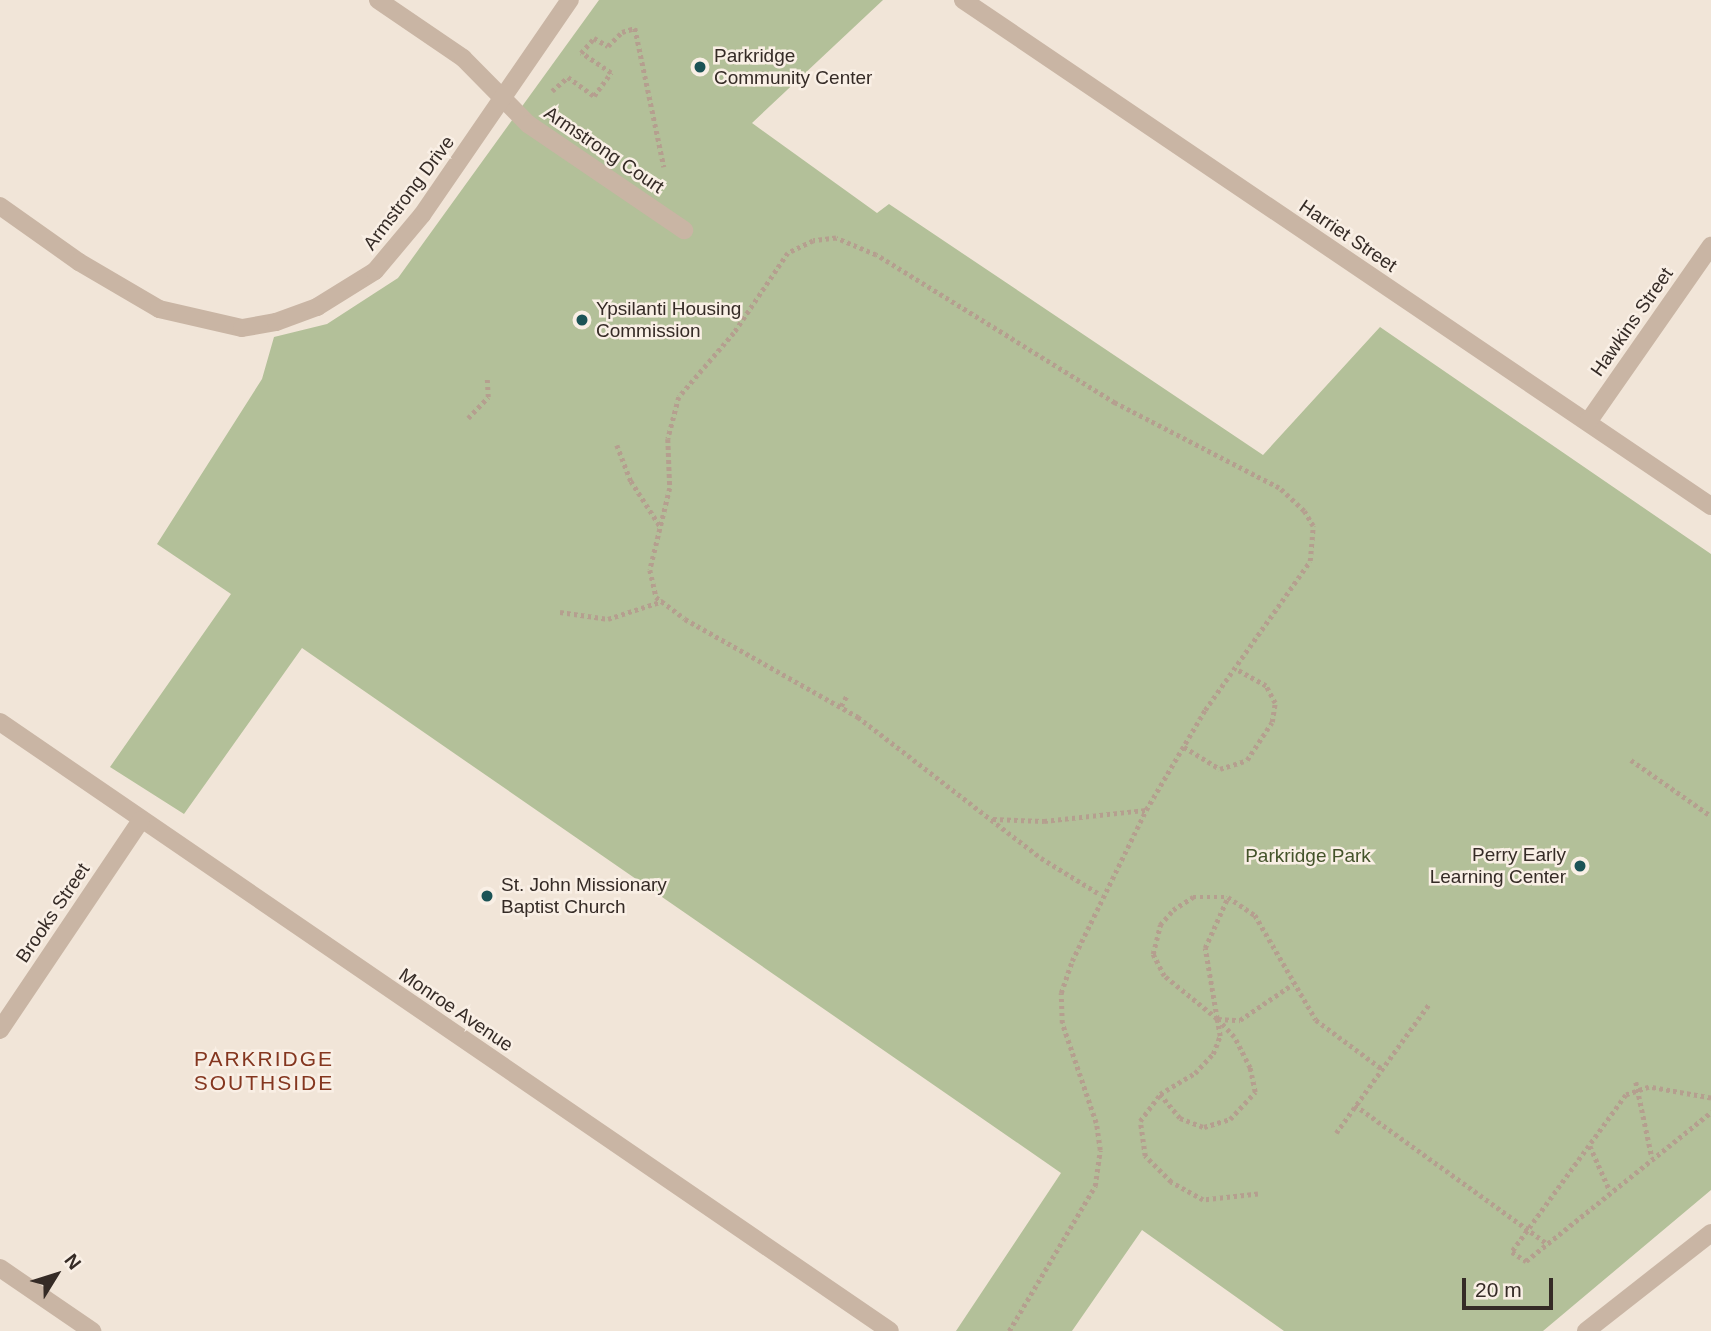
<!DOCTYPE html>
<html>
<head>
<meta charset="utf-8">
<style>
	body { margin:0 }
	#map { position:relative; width:1711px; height:1331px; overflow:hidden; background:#f1e5d8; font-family:Arial,sans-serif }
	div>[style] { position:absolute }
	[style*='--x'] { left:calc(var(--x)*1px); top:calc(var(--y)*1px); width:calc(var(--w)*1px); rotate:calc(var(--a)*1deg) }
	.green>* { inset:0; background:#b3c099 }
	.path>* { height:4.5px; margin-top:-2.25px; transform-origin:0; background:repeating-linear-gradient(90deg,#b59f8f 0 3.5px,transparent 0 7px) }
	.minor>* { height:18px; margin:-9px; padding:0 9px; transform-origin:9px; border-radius:9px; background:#c9b5a4 }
	.dots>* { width:19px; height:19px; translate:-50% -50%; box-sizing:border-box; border:4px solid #f9efe5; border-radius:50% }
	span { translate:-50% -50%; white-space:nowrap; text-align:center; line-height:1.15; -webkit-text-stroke:5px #f9efe5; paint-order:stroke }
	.poi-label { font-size:19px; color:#352b26 }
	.left { translate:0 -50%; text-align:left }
	.right { translate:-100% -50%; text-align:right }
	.street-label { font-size:19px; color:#352b26 }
	.park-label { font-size:19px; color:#44532a }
	.neighbourhood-label { font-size:21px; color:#84361f; letter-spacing:2px }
	.north { position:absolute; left:21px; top:1240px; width:70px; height:70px; -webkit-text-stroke:5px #f9efe5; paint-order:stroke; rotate:52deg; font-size:19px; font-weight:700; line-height:28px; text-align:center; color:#352b26 }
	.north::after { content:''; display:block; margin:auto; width:24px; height:32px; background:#352b26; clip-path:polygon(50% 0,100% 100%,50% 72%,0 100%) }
	.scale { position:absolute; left:1462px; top:1278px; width:91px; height:32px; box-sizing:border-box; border:4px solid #352b26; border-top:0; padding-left:9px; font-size:21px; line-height:24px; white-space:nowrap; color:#352b26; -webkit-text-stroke:5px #f9efe5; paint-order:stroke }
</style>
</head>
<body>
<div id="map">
	<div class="green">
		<div style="clip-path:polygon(599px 0,883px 0,752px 123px,877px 213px,889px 204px,1263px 455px,1380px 327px,1711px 554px,1711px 1190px,1543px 1331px,1284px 1331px,1142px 1230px,1072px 1331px,956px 1331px,1061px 1173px,302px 648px,184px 814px,110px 767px,231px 594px,157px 544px,262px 379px,274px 337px,327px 324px,398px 278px)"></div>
	</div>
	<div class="path">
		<div style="--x:552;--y:91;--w:21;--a:-41"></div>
		<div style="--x:568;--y:77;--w:32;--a:36"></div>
		<div style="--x:594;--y:96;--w:29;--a:-54"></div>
		<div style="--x:611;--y:73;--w:36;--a:-146"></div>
		<div style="--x:581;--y:53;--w:20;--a:-49"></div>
		<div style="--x:594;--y:38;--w:16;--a:30"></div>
		<div style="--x:608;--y:46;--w:20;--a:-45"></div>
		<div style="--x:622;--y:32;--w:14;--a:-17"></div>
		<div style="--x:635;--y:28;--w:142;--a:78.2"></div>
		<div style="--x:468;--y:418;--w:29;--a:-46"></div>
		<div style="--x:488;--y:397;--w:19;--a:-93"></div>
		<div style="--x:617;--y:445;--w:39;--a:69"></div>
		<div style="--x:631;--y:481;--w:54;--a:57.2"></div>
		<div style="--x:560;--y:612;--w:49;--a:8.3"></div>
		<div style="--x:608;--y:619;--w:58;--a:-18.1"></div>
		<div style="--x:841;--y:706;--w:13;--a:-61"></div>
		<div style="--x:1184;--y:747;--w:42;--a:31.4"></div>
		<div style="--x:1220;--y:769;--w:28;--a:-18"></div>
		<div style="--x:1247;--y:760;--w:45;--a:-56.7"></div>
		<div style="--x:1272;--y:722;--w:19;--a:-81"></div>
		<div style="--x:1275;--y:703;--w:19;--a:-118"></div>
		<div style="--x:1266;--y:686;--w:33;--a:-151"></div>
		<div style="--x:1631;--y:760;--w:98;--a:35"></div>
		<div style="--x:993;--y:819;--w:51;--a:2.2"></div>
		<div style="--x:1044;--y:821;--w:103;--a:-6.2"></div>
		<div style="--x:1218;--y:1019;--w:22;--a:3"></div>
		<div style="--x:1240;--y:1020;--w:64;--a:-34.2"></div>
		<div style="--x:1636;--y:1082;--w:77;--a:78"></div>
		<div style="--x:1160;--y:1094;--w:31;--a:50"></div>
		<div style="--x:1180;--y:1118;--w:26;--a:21"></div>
		<div style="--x:1204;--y:1127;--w:27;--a:-17"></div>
		<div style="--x:1230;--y:1119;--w:37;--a:-47"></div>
		<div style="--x:1255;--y:1092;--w:25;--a:-102"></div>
		<div style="--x:1250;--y:1068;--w:35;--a:-117"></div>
		<div style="--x:1234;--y:1037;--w:25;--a:-133"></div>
		<div style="--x:1217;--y:1019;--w:72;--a:-99.6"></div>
		<div style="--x:1205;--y:948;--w:56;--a:-65.7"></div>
		<div style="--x:1711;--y:1098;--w:63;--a:-169.9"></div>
		<div style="--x:1649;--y:1087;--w:24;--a:161"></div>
		<div style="--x:1626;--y:1095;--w:194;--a:126"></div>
		<div style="--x:1512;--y:1252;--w:17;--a:33"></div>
		<div style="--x:1526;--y:1261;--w:238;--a:-38.8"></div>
		<div style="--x:1355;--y:1105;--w:238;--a:35.8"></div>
		<div style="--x:1336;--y:1133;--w:159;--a:-54.2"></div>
		<div style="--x:1590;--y:1146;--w:49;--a:66"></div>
		<div style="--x:1258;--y:1194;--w:55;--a:173.8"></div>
		<div style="--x:1203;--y:1200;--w:37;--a:-151"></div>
		<div style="--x:1171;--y:1182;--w:37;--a:-135"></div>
		<div style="--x:1145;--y:1156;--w:35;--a:-98"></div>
		<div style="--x:1140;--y:1121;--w:34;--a:-53"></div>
		<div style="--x:1160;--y:1094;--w:41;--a:-31"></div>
		<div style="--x:1195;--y:1073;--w:26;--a:-47"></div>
		<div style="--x:1213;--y:1054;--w:19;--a:-69"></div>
		<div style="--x:1220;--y:1036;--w:17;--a:-100"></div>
		<div style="--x:1217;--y:1019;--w:68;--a:-140.9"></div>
		<div style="--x:1164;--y:976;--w:25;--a:-117"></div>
		<div style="--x:1153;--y:954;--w:30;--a:-76"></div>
		<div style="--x:1160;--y:925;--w:20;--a:-49"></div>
		<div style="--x:1173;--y:910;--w:24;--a:-33"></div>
		<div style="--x:1193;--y:897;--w:35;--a:0"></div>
		<div style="--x:1228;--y:897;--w:32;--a:34"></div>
		<div style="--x:1255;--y:915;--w:121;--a:59.8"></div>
		<div style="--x:1316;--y:1020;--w:82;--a:36.6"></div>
		<div style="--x:1009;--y:1331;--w:169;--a:-59.3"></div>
		<div style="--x:1095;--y:1186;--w:36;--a:-82"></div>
		<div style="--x:1100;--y:1150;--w:27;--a:-98"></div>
		<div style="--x:1096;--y:1123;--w:106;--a:-108.8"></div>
		<div style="--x:1062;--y:1023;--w:30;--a:-92"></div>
		<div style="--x:1061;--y:993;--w:34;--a:-71"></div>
		<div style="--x:1072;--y:961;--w:168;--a:-63.9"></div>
		<div style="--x:1146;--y:810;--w:116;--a:-59.5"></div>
		<div style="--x:1205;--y:710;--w:182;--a:-54.8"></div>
		<div style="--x:1310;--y:561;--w:35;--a:-85"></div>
		<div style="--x:1313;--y:526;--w:17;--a:-121"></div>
		<div style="--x:1304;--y:511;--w:34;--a:-137"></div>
		<div style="--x:1279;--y:488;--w:185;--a:-152.6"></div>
		<div style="--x:1115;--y:403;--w:281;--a:-148.2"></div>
		<div style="--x:876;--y:255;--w:43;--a:-157"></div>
		<div style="--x:836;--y:238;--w:23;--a:173"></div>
		<div style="--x:813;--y:241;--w:28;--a:154"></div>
		<div style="--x:788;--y:253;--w:97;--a:124"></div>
		<div style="--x:734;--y:333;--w:84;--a:130.7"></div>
		<div style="--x:679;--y:397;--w:43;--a:104.7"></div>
		<div style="--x:668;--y:439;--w:49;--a:87.7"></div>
		<div style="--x:670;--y:488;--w:84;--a:103.7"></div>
		<div style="--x:650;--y:570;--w:28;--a:77"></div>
		<div style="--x:656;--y:597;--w:36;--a:37"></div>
		<div style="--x:685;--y:619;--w:199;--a:29.5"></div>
		<div style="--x:858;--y:717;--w:231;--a:37.6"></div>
		<div style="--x:1041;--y:858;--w:70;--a:31.7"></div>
	</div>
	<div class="minor">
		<div style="--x:378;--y:0;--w:103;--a:34.3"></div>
		<div style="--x:463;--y:58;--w:93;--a:45.4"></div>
		<div style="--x:528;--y:124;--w:189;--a:34.2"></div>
		<div style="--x:963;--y:0;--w:903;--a:34.08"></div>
		<div style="--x:0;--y:206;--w:97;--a:35.3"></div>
		<div style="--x:79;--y:262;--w:93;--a:30.4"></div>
		<div style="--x:159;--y:309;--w:85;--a:12.9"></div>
		<div style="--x:242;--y:328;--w:35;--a:-10"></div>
		<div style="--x:276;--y:322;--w:44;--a:-20.1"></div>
		<div style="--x:317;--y:307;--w:68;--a:-31.8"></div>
		<div style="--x:375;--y:271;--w:73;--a:-50"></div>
		<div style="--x:422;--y:215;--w:261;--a:-55.5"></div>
		<div style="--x:1588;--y:422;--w:215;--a:-55.1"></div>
		<div style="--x:0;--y:722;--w:1078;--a:34.38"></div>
		<div style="--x:0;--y:1030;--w:253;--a:-56.1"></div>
		<div style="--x:0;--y:1268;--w:112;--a:34.4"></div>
		<div style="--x:1586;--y:1331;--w:159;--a:-38.1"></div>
	</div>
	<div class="dots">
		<div style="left:700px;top:67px;background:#1b5356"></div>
		<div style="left:582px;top:320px;background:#1b5356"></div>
		<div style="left:1580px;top:866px;background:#1b5356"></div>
		<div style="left:487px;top:896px;background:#1b5356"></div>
	</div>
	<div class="poi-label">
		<span class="left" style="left:714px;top:67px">Parkridge<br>Community Center</span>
		<span class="left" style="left:596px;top:320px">Ypsilanti Housing<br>Commission</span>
		<span class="right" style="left:1566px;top:866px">Perry Early<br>Learning Center</span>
		<span class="left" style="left:501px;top:896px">St. John Missionary<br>Baptist Church</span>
	</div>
	<div class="street-label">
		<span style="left:604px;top:150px;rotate:34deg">Armstrong Court</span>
		<span style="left:409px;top:193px;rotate:-53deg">Armstrong Drive</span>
		<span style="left:1348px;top:236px;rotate:34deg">Harriet Street</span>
		<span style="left:1632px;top:322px;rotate:-55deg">Hawkins Street</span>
		<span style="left:53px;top:913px;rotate:-56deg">Brooks Street</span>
		<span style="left:456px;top:1010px;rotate:34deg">Monroe Avenue</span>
	</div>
	<div class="park-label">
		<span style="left:1308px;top:856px">Parkridge Park</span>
	</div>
	<div class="neighbourhood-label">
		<span style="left:264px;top:1071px">PARKRIDGE<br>SOUTHSIDE</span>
	</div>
	<div class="north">N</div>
	<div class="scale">20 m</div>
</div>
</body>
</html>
